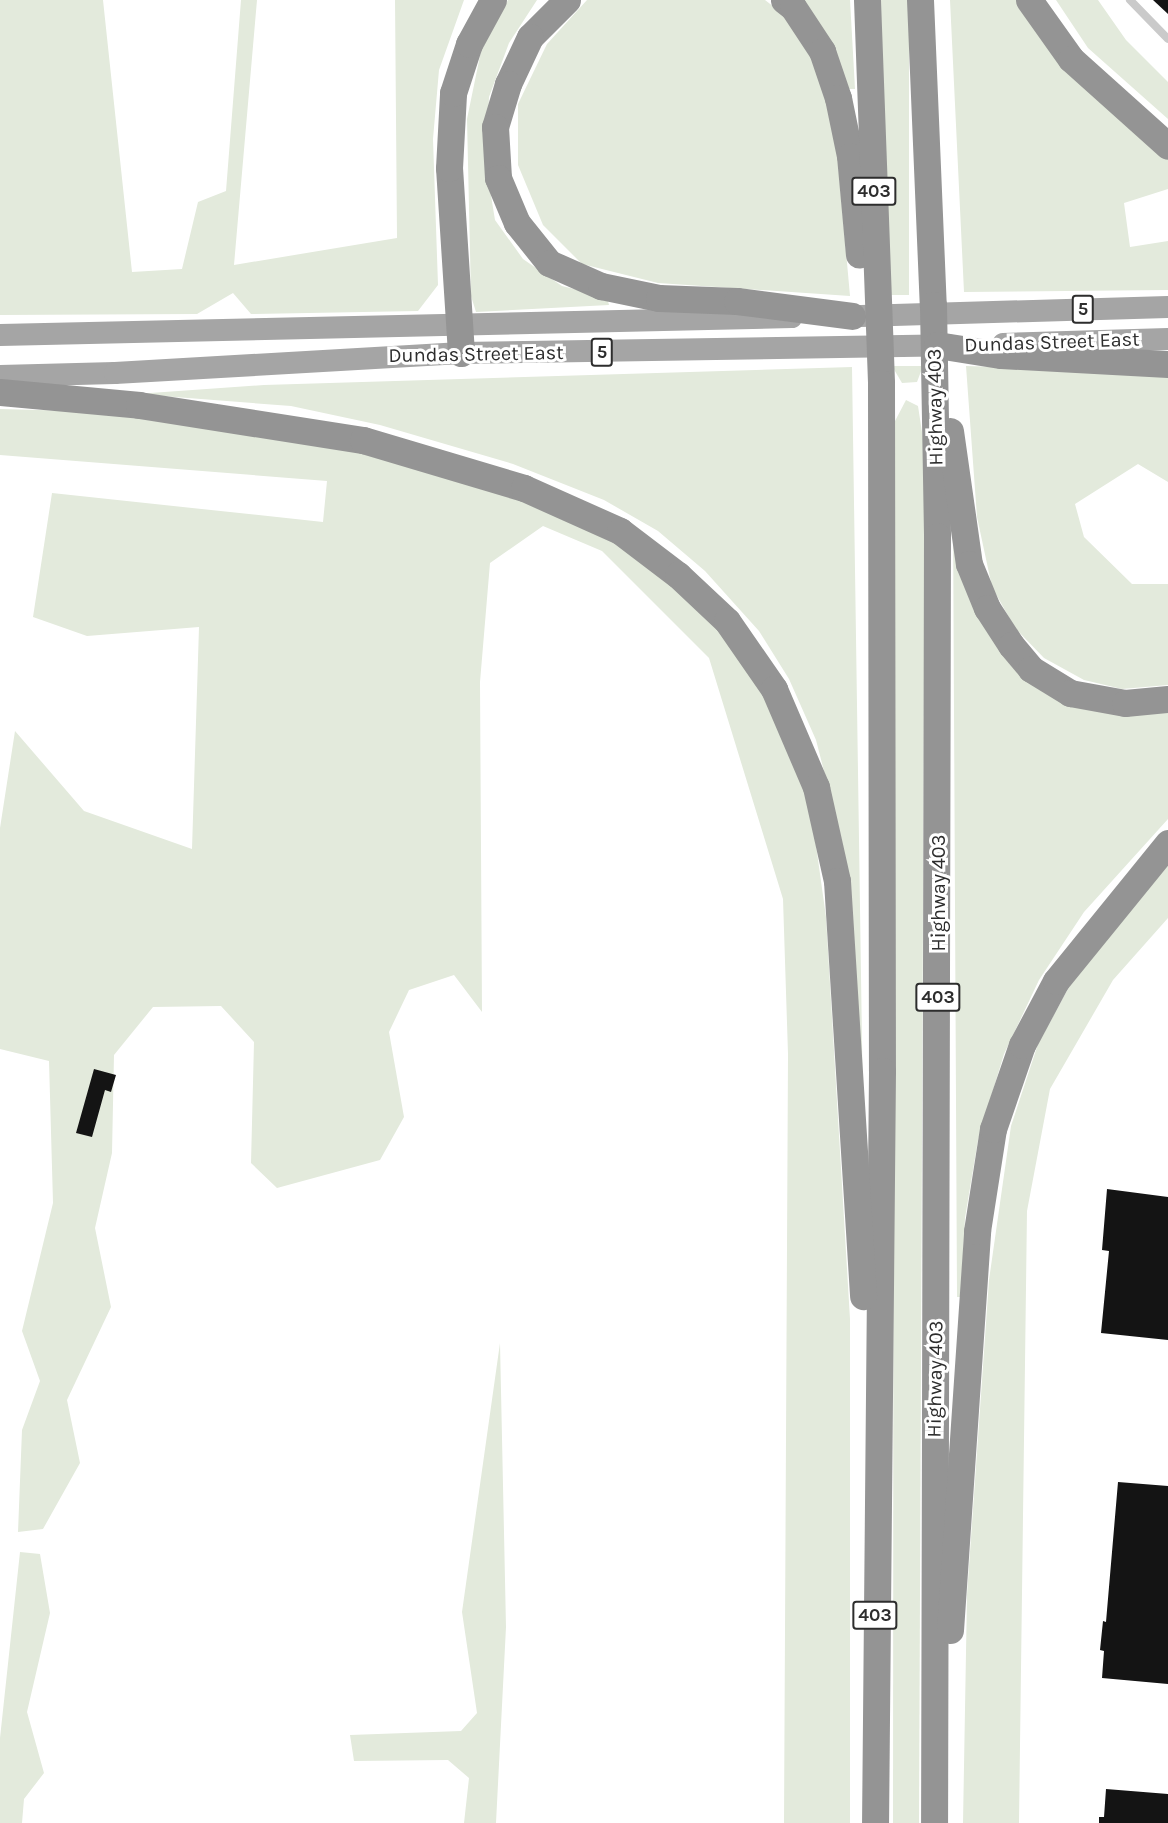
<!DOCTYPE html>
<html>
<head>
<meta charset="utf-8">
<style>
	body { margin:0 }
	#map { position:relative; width:1168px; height:1823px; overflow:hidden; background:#fff; font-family:Karla,sans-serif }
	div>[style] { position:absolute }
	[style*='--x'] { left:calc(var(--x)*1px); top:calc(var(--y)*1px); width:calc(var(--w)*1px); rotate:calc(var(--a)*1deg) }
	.green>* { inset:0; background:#e3eadc; transform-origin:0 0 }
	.building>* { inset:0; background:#141414 }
	.service>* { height:8px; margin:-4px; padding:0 4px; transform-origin:4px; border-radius:4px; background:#cacaca }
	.primary>* { height:22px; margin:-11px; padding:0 11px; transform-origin:11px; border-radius:11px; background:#a5a5a5 }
	.motorway>* { height:27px; margin:-13.5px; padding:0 13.5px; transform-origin:13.5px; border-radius:13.5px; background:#949494 }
	span { translate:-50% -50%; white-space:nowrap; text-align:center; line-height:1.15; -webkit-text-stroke:6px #fff; paint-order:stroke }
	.shield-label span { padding:2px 4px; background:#fff; border:2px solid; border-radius:4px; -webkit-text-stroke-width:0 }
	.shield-label { font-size:18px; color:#2d2d2d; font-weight:700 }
	.street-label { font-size:20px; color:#2d2d2d }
</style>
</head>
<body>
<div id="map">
	<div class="green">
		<div style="clip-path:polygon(0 0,103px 0,132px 272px,182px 269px,198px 202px,226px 191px,241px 0,257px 0,234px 265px,397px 238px,395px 0,464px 0,439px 70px,433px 139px,438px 285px,418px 311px,251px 314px,233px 293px,197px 314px,0 315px)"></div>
		<div style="clip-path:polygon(508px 0,537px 0,509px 43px,489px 97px,486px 165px,495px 220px,523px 259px,562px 286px,607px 297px,609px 305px,476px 312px,471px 296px,467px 119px,481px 51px)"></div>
		<div style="clip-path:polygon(587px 0,765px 0,792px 21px,819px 72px,835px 130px,850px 296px,658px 283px,582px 264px,543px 225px,518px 165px,518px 104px,547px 44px)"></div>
		<div style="clip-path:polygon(797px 0,850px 0,855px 89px,846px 89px)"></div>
		<div style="left:880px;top:0;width:29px;height:295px"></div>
		<div style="clip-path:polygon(950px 0,1023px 0,1168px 151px,1168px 189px,1124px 203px,1130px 247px,1168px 241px,1168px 290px,964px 292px)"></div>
		<div style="clip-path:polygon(1056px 0,1098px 0,1126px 40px,1168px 82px,1168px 119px,1088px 48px)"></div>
		<div style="clip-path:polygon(892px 366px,923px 366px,917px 382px,902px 383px)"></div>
		<div style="clip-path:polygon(966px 366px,1168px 372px,1168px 482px,1138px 464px,1075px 504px,1084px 537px,1132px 584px,1168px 584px,1168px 685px,1122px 689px,1084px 680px,1044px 658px,1015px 628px,992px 587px,977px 517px)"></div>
		<div style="clip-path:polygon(852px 367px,863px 1109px,842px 841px,816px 740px,789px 679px,759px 631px,705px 571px,658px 531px,604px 500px,513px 464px,380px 425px,291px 406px,136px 394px,264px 385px)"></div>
		<div style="clip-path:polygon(906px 400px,918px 406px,925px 452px,919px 1823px,893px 1823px,894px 423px)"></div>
		<div style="clip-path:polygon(0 409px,191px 414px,366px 444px,636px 543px,746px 650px,809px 795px,826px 917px,850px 1319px,850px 1823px,784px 1823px,788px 1054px,783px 899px,709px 658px,602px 551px,543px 526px,490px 563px,480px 682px,482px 1012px,454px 975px,409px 990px,389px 1032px,404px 1117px,380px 1160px,277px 1188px,251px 1163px,254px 1042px,221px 1006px,153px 1007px,114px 1055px,112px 1153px,95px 1228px,111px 1307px,67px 1400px,80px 1463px,43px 1529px,18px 1532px,22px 1430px,40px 1381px,22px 1331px,53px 1203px,49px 1061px,0 1049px,0 828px,15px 731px,84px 811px,192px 849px,199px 627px,87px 636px,33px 617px,52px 493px,323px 522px,327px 481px,0 455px)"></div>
		<div style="clip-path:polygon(953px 513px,1028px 676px,1168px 709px,1168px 819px,1084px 912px,1039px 980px,1004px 1054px,978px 1140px,965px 1218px,961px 1297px,957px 1297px)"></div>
		<div style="clip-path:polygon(1168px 864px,1168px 918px,1113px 980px,1050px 1089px,1027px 1211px,1019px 1823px,963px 1823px,967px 1595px,989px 1280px,1011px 1126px,1038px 1044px,1074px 978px)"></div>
		<div style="clip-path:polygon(500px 1343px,506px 1627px,496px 1823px,464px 1823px,469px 1778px,448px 1760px,354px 1761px,350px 1735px,461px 1731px,477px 1713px,462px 1612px)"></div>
		<div style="clip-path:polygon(20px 1552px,40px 1554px,50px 1613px,27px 1712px,44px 1773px,24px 1799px,22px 1823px,0 1823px,0 1738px)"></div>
	</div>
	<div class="building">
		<div style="clip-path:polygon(1153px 0,1168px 0,1168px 14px)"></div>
		<div style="clip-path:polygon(94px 1069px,116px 1075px,111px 1092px,105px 1090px,92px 1137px,76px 1133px)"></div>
		<div style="clip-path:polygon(1107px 1189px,1168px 1197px,1168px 1340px,1101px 1333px,1109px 1251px,1102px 1250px)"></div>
		<div style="clip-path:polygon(1118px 1482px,1168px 1486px,1168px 1684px,1102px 1678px,1104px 1651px,1100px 1650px,1103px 1621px,1106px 1622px)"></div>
		<div style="clip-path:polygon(1106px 1789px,1168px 1794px,1168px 1823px,1099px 1823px,1099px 1817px,1104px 1817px)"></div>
	</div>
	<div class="service">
		<div style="--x:1130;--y:0;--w:54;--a:45.7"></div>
	</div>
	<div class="primary">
		<div style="--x:861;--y:316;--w:307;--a:-1.7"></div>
		<div style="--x:0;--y:335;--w:792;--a:-1.3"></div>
		<div style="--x:1003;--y:344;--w:165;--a:-1.7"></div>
		<div style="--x:0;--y:376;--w:115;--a:-1.5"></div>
		<div style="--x:115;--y:373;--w:347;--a:-3.3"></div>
		<div style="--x:461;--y:353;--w:488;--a:-0.9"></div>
	</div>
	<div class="motorway">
		<div style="--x:567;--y:0;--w:52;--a:135"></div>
		<div style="--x:530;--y:37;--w:52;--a:115.1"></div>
		<div style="--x:508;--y:84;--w:45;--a:106.8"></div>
		<div style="--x:495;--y:127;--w:51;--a:86.6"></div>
		<div style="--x:498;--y:178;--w:49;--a:67.1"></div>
		<div style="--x:517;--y:223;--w:51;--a:51.3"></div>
		<div style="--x:549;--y:263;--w:57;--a:23.9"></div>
		<div style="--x:601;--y:286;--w:59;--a:11.7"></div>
		<div style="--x:659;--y:298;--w:78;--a:2.2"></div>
		<div style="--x:737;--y:301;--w:116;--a:7.4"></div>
		<div style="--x:784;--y:0;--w:11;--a:38"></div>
		<div style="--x:793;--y:7;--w:53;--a:56.6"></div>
		<div style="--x:822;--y:51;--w:50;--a:71.2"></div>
		<div style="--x:838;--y:98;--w:59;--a:78.3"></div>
		<div style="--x:850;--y:156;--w:99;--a:84.8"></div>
		<div style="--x:867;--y:0;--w:383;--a:87.9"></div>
		<div style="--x:881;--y:383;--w:688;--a:89.92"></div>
		<div style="--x:882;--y:1071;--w:752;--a:90.53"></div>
		<div style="--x:920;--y:0;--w:305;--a:87.6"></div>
		<div style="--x:933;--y:305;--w:231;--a:89"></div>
		<div style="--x:937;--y:536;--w:1287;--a:90.13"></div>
		<div style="--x:1029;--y:0;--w:72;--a:54.6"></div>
		<div style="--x:1071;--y:59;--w:130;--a:41.9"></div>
		<div style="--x:937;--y:345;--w:65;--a:8.9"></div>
		<div style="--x:1001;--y:355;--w:167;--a:3.1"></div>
		<div style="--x:461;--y:353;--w:185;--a:-93.7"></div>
		<div style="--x:449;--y:168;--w:75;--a:-86.9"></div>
		<div style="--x:453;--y:93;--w:52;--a:-71.9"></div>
		<div style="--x:469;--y:44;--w:50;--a:-61.4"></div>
		<div style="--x:0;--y:392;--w:140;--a:5.3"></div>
		<div style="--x:139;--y:405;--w:227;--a:8.9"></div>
		<div style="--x:363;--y:440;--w:168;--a:16.6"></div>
		<div style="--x:524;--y:488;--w:105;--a:24.1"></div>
		<div style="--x:620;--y:531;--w:73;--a:37.2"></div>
		<div style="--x:678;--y:575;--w:67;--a:43.2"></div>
		<div style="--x:727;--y:621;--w:83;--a:55.3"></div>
		<div style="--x:774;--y:689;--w:107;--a:66.8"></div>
		<div style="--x:816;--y:787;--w:96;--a:77.4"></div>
		<div style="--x:837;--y:881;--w:416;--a:86.4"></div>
		<div style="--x:950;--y:431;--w:134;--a:81.9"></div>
		<div style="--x:969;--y:564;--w:48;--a:67.8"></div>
		<div style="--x:987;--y:608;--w:44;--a:57"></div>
		<div style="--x:1011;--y:645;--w:31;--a:50"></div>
		<div style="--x:1031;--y:669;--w:46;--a:31.6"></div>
		<div style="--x:1070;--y:693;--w:56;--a:10.3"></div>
		<div style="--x:1125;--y:703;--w:43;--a:-5.3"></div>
		<div style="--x:950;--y:1630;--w:400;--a:-86.1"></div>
		<div style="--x:977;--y:1231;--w:103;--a:-81.1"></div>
		<div style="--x:993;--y:1129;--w:89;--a:-71"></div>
		<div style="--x:1022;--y:1045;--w:72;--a:-62"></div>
		<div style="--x:1056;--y:981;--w:178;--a:-50.9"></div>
	</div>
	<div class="shield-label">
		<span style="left:874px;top:191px">403</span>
		<span style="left:1083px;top:309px">5</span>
		<span style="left:602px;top:352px">5</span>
		<span style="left:938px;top:997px">403</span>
		<span style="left:875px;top:1615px">403</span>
	</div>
	<div class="street-label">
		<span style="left:1052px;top:342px;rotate:-2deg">Dundas Street East</span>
		<span style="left:476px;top:354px;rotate:-1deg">Dundas Street East</span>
		<span style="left:935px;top:407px;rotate:-91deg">Highway 403</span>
		<span style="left:938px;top:893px;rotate:-90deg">Highway 403</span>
		<span style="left:935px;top:1379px;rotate:-89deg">Highway 403</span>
	</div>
</div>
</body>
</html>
